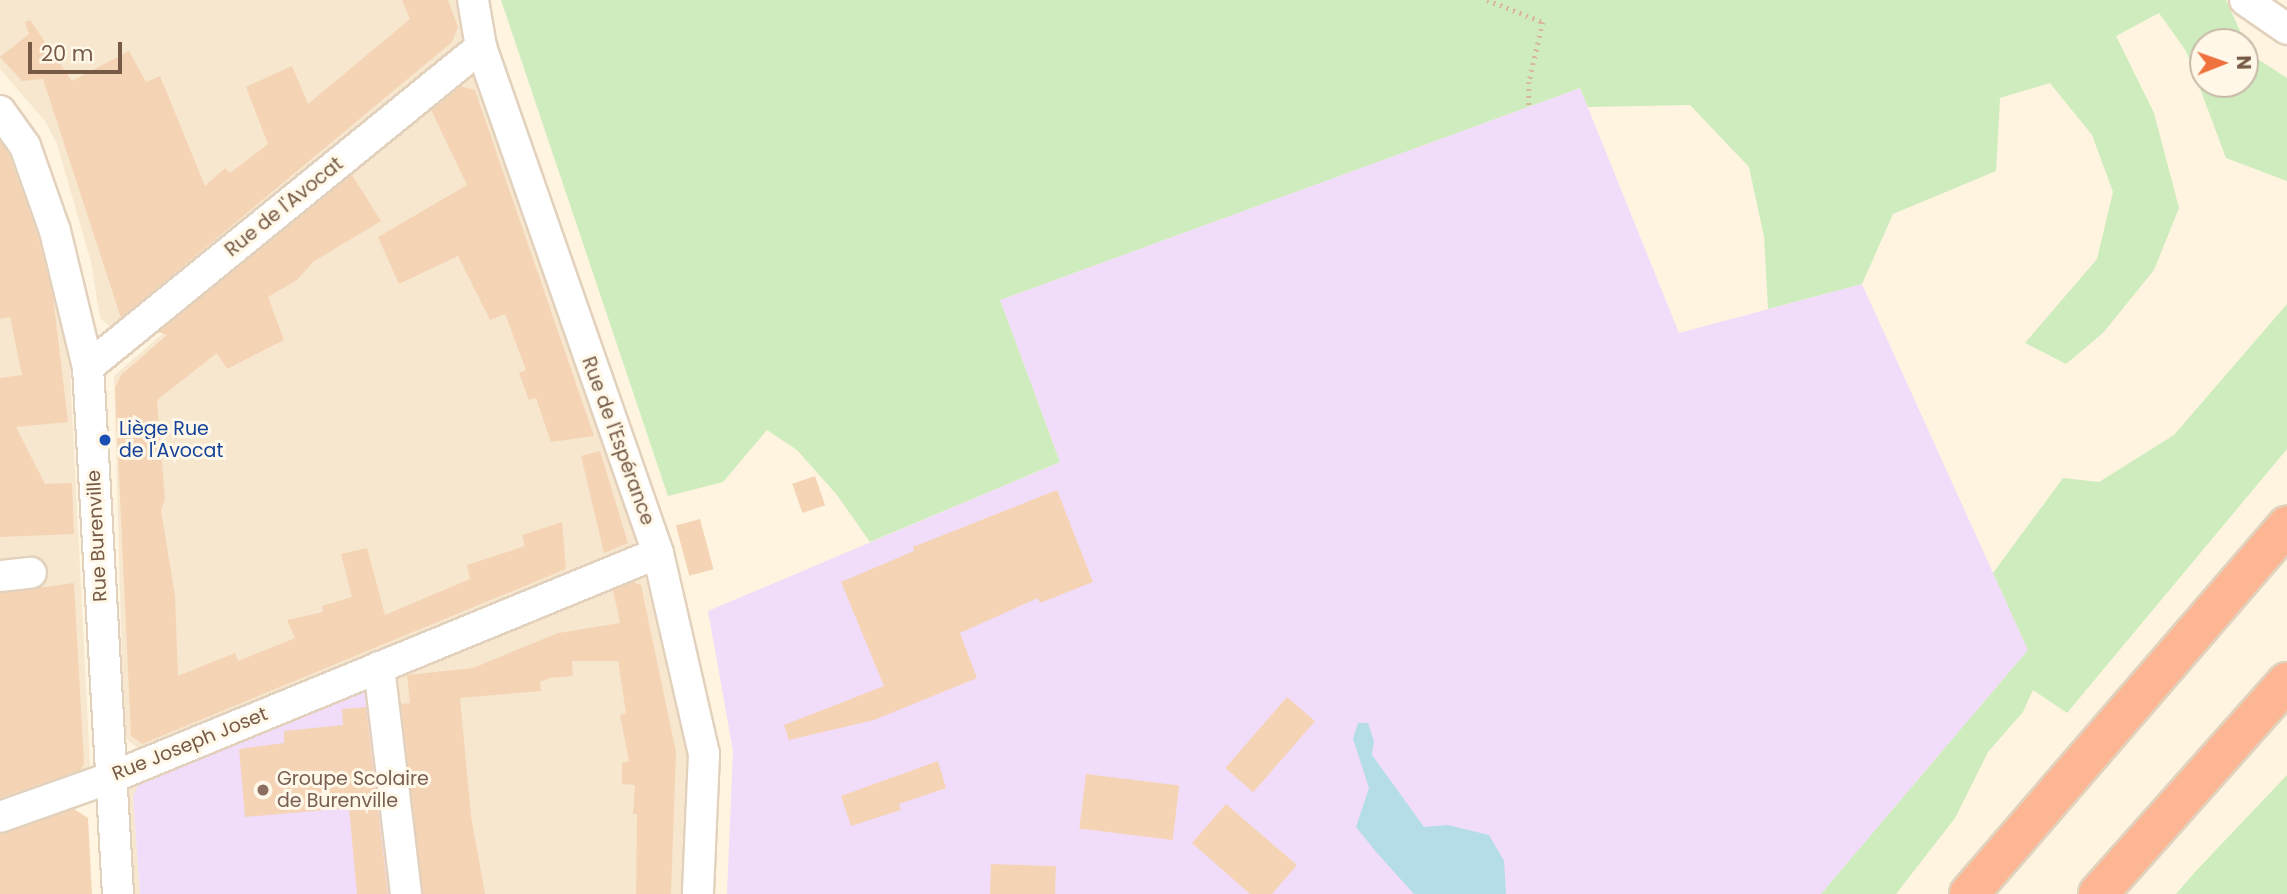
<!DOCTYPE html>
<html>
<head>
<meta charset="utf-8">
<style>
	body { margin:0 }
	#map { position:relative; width:2287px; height:894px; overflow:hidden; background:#fef4e0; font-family:Poppins,sans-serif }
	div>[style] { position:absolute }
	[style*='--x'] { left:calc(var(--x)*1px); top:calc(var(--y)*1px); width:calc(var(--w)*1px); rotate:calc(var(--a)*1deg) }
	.residential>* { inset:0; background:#f6e7ce }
	.education>* { inset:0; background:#f1ddfa }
	.green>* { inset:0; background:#ceecbe }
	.water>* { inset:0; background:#b4dde8 }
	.building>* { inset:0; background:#f5d4b6; transform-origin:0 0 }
	.path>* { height:4.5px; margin-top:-2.25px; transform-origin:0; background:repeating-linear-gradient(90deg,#d9b79a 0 2px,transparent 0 7px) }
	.roads { filter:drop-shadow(2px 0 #e2d1bc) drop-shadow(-2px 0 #e2d1bc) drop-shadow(0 2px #e2d1bc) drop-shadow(0 -2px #e2d1bc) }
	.street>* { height:30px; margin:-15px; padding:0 15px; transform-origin:15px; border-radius:15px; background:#fff }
	.highway>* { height:38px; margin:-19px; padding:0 19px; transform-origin:19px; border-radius:19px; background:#fcb693 }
	.dots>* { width:19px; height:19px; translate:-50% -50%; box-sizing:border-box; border:4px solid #fff8e8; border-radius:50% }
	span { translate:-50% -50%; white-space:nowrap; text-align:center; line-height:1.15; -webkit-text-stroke:6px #fff8e8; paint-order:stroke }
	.street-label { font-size:19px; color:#765a46 }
	.transit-label { font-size:19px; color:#164399 }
	.left { translate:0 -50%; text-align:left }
	.education-label { font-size:19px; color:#785e54 }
	.north { position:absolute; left:2189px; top:28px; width:70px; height:70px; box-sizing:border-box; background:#fff8e8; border:2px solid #c8b9a7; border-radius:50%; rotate:89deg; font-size:19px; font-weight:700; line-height:28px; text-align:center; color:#765a46 }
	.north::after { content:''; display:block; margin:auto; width:24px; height:32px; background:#ef723e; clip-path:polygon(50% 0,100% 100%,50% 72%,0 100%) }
	.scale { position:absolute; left:28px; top:42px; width:94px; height:32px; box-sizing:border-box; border:4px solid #765a46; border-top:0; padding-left:9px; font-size:21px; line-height:24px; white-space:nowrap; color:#765a46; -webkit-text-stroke:5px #fff8e8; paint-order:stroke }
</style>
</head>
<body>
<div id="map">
	<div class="residential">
		<div style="clip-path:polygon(0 0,467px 0,471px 26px,464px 39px,132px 324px,114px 330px,100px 318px,91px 262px,57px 144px,45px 121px,0 69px)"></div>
		<div style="clip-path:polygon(470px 74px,479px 77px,637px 535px,633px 546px,623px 556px,139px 749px,124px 737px,114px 376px,459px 75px)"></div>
		<div style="clip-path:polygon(0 124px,21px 149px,56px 271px,69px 353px,90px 765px,84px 775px,0 808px)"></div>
		<div style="clip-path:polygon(642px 575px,647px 582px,673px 671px,687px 740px,684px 894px,401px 894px,133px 797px,140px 894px,133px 894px,126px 795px,131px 782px)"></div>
	</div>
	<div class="education">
		<div style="clip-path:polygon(1580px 88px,1679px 333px,1862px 284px,2028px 650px,1821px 894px,727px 894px,733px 751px,708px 611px,1060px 462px,1000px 300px)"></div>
		<div style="clip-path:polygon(370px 685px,401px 894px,140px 894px,133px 797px,140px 781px)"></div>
	</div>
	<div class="green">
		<div style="clip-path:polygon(501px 0,2226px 0,2245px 42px,2203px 42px,2203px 84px,2245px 84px,2245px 42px,2250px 54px,2287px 78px,2287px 181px,2226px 158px,2186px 51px,2159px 13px,2116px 36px,2154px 113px,2179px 208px,2154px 270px,2103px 333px,2066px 364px,2025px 343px,2097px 259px,2113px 192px,2092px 135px,2050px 83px,2000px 98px,1996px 171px,1893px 214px,1862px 284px,1768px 309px,1764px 237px,1749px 167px,1690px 105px,1588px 107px,1580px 88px,1000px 300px,1060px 462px,870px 542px,837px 495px,797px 450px,767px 430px,723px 482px,668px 496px)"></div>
		<div style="clip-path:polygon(2287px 304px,2287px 449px,2067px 713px,2033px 690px,2023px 712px,1988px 752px,1955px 818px,1896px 894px,1821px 894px,2028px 650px,1993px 573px,2063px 478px,2099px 482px,2174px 435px)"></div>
		<div style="clip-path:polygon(2287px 775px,2287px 894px,2176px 894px,2195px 872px)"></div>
	</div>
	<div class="water">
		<div style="clip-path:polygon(1358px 723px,1368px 723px,1374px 741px,1372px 755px,1424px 827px,1448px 825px,1489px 835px,1504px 861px,1506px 894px,1414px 894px,1377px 853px,1356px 827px,1369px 788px,1353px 739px)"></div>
	</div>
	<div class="building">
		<div style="clip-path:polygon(402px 0,448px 0,458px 27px,452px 42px,121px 318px,43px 79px,22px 81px,0 57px,29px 34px,25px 22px,30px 20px,72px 81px,129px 51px,146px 82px,160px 76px,205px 186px,225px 168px,230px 173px,268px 144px,246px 87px,292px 66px,308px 104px,410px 19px)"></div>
		<div style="clip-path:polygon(460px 86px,475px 90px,594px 436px,551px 442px,536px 398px,529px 400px,519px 373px,526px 370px,505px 314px,490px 320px,458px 256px,399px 284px,378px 237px,467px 185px,431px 110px)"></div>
		<div style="clip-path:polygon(0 141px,9px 154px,38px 236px,53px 296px,68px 422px,16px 427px,45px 484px,72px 483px,74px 534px,0 537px,0 378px,22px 375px,10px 317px,0 319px)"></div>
		<div style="clip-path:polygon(352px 175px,381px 221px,313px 262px,297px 280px,268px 297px,284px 340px,227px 369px,217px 353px,157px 400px,165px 499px,161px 510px,175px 596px,178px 676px,235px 653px,238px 661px,295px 638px,287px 620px,323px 612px,322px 606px,352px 597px,341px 554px,367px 548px,385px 615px,470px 579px,467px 565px,525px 546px,522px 535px,562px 522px,566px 569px,142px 744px,131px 736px,115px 388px,121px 375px,167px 335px,158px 332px)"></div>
		<div style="clip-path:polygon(600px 451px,628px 543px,604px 553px,581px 456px)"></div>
		<div style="left:815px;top:476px;width:31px;height:24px;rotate:71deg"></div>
		<div style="clip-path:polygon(1057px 490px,1093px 582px,1040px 603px,1038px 598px,960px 633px,977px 678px,874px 720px,789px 740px,784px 725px,884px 686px,841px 582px,914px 551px,913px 547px)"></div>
		<div style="left:700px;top:519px;width:52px;height:25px;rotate:75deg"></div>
		<div style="clip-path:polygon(633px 582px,641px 585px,676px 752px,671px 894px,636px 894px,637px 814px,633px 814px,635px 785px,622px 784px,622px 763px,629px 761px,620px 715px,626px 713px,618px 661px,572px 661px,573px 676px,549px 678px,540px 682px,541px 691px,460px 698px,471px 816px,485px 894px,423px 894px,401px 704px,410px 703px,407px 675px,473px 668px,558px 633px,620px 623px,613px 590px)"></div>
		<div style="clip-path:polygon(74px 583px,84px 764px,80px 770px,0 798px,0 593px)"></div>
		<div style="left:1287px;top:697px;width:37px;height:94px;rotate:41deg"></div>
		<div style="clip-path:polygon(366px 707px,388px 894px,357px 894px,349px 808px,245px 817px,239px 749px,284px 743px,284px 731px,343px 725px,342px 709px)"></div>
		<div style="clip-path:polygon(938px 761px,946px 788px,899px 804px,901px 810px,851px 826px,841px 796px)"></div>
		<div style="left:1086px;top:774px;width:94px;height:55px;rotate:7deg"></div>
		<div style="clip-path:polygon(1226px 804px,1297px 865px,1272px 894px,1250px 894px,1192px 843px)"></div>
		<div style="clip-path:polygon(74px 809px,88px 818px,92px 894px,0 894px,0 834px)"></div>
		<div style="left:991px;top:864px;width:65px;height:30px;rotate:2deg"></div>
	</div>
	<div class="path">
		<div style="--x:1487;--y:0;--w:60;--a:21.4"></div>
		<div style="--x:1543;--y:22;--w:62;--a:103.1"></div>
		<div style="--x:1529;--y:82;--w:25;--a:90"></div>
	</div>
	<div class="roads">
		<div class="street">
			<div style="--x:473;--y:0;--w:48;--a:80.3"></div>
			<div style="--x:481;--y:47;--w:536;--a:70.72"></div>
			<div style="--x:658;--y:553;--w:206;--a:77.1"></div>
			<div style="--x:704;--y:754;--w:140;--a:92.5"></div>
			<div style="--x:2245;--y:0;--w:51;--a:34.6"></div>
			<div style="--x:0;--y:111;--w:43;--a:54.5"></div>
			<div style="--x:25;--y:146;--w:90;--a:70.6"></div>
			<div style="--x:55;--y:231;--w:140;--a:76.4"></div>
			<div style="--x:88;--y:367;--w:528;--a:86.74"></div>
			<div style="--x:88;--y:367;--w:507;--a:-39.15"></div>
			<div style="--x:0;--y:576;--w:31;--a:-6"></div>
			<div style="--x:379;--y:667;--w:229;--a:83.2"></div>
			<div style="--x:0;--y:817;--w:117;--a:-19.5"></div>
			<div style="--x:110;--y:778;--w:592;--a:-22.32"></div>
		</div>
		<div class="highway">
			<div style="--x:1969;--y:894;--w:487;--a:-49.2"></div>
			<div style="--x:2098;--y:894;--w:284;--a:-48.3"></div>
		</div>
	</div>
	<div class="dots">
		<div style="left:105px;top:440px;background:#1a4fb4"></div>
		<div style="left:263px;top:790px;background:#8d6e63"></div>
	</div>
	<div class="street-label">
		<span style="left:284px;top:207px;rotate:-39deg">Rue de l'Avocat</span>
		<span style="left:618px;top:441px;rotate:70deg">Rue de l'Espérance</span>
		<span style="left:97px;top:536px;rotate:-93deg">Rue Burenville</span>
		<span style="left:190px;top:744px;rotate:-22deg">Rue Joseph Joset</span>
	</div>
	<div class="transit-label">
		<span class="left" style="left:119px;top:440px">Liège Rue<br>de l'Avocat</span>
	</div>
	<div class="education-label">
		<span class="left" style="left:277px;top:790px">Groupe Scolaire<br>de Burenville</span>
	</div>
	<div class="north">N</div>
	<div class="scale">20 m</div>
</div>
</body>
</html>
